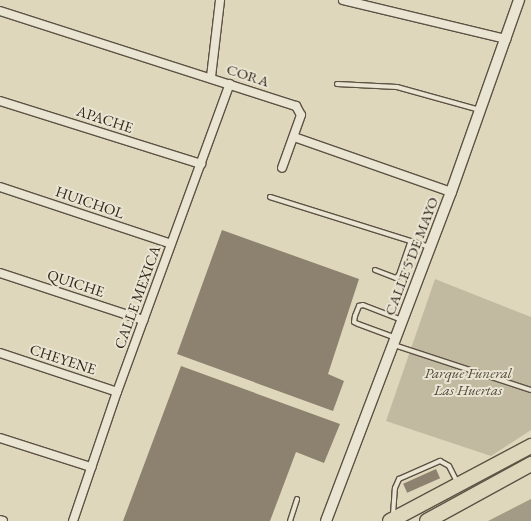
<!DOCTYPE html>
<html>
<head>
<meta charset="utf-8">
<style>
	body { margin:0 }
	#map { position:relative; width:531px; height:521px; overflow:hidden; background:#dfd7bc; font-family:"EB Garamond",serif }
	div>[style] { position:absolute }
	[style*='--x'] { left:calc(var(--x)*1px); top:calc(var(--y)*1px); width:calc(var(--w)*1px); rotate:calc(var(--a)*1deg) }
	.green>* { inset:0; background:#c2b9a1 }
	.water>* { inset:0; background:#a49b86 }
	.building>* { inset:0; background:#8c826f; transform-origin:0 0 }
	.roads { filter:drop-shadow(1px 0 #5d5244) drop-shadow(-1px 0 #5d5244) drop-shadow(0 1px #5d5244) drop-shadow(0 -1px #5d5244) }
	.service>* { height:4px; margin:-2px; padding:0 2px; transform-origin:2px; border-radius:2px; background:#eae5d3 }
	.minor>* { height:8px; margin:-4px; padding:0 4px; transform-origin:4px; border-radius:4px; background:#eae5d3 }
	.tertiary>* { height:10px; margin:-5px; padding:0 5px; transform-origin:5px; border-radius:5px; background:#eae5d3 }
	.trunk>* { height:14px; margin:-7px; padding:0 7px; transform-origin:7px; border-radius:7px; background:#dfd7bc }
	span { translate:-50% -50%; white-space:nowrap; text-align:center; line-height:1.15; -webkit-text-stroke:4px #eae5d3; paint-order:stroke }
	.street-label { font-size:15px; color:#32261c }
	.park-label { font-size:15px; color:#564b3d; font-style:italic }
</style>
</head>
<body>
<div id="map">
	<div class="green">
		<div style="clip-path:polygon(435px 279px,531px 317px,531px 430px,491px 456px,386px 421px)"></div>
	</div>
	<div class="water">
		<div style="clip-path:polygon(531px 499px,531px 521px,488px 521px)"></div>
	</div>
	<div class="building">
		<div style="clip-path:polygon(222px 230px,359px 279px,328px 374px,344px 381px,333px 411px,177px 354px)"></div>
		<div style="clip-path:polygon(181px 366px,340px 424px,324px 463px,296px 452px,270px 521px,123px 521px)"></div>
		<div style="left:436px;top:469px;width:10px;height:36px;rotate:66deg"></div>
	</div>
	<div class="roads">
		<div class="service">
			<div style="--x:337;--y:84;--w:60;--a:2.9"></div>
			<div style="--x:397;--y:87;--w:86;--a:15.5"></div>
			<div style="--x:270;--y:197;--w:168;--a:17.4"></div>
			<div style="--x:375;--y:270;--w:22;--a:21"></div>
			<div style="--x:396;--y:278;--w:4;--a:-45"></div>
			<div style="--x:399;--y:275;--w:36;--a:-71"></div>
			<div style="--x:396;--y:338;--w:40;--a:-159.8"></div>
			<div style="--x:358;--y:324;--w:4;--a:-153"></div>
			<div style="--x:354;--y:322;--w:6;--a:-81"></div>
			<div style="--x:355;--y:316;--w:11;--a:-68"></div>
			<div style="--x:359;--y:306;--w:4;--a:-14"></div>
			<div style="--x:363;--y:305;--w:42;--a:21"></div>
			<div style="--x:394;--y:345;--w:144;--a:18.2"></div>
			<div style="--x:393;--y:515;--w:27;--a:-86"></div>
			<div style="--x:395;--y:488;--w:10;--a:-66"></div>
			<div style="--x:399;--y:479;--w:45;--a:-23.7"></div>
			<div style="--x:440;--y:461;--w:10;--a:29"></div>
			<div style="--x:449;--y:466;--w:18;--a:63"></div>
			<div style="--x:290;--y:521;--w:23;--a:-72"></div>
		</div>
		<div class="minor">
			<div style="--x:343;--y:0;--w:168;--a:13.5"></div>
			<div style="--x:0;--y:11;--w:311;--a:17.8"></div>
			<div style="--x:296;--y:106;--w:10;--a:61"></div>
			<div style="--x:301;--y:115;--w:56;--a:109.7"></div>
			<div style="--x:211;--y:77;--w:78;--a:-83.3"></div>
			<div style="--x:0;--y:101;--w:211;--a:17.4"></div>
			<div style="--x:294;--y:137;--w:166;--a:19.3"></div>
			<div style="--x:0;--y:187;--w:180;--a:18.4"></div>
			<div style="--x:0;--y:273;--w:151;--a:18.2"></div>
			<div style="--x:0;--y:353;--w:123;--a:18.4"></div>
			<div style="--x:0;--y:438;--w:96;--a:17.7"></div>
			<div style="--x:0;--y:520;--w:3;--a:18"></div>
			<div style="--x:73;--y:521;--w:136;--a:-71.2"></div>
			<div style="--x:117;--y:392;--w:328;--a:-69.9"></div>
		</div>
		<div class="tertiary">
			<div style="--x:326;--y:521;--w:352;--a:-69.2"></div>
			<div style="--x:451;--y:192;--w:204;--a:-70.5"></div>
		</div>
		<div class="trunk">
			<div style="--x:390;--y:521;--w:160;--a:-28"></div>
			<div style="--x:427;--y:521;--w:119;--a:-28.7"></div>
		</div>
	</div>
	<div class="street-label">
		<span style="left:248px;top:75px;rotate:18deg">CORA</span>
		<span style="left:105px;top:119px;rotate:18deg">APACHE</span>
		<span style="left:90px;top:202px;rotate:19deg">HUICHOL</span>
		<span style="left:411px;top:256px;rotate:-69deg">CALLE 5 DE MAYO</span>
		<span style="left:76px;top:283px;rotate:18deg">QUICHE</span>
		<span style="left:137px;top:297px;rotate:-70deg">CALLE MEXICA</span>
		<span style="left:63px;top:359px;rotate:18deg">CHEYENE</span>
	</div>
	<div class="park-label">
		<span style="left:468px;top:381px">Parque Funeral<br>Las Huertas</span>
	</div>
</div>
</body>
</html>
